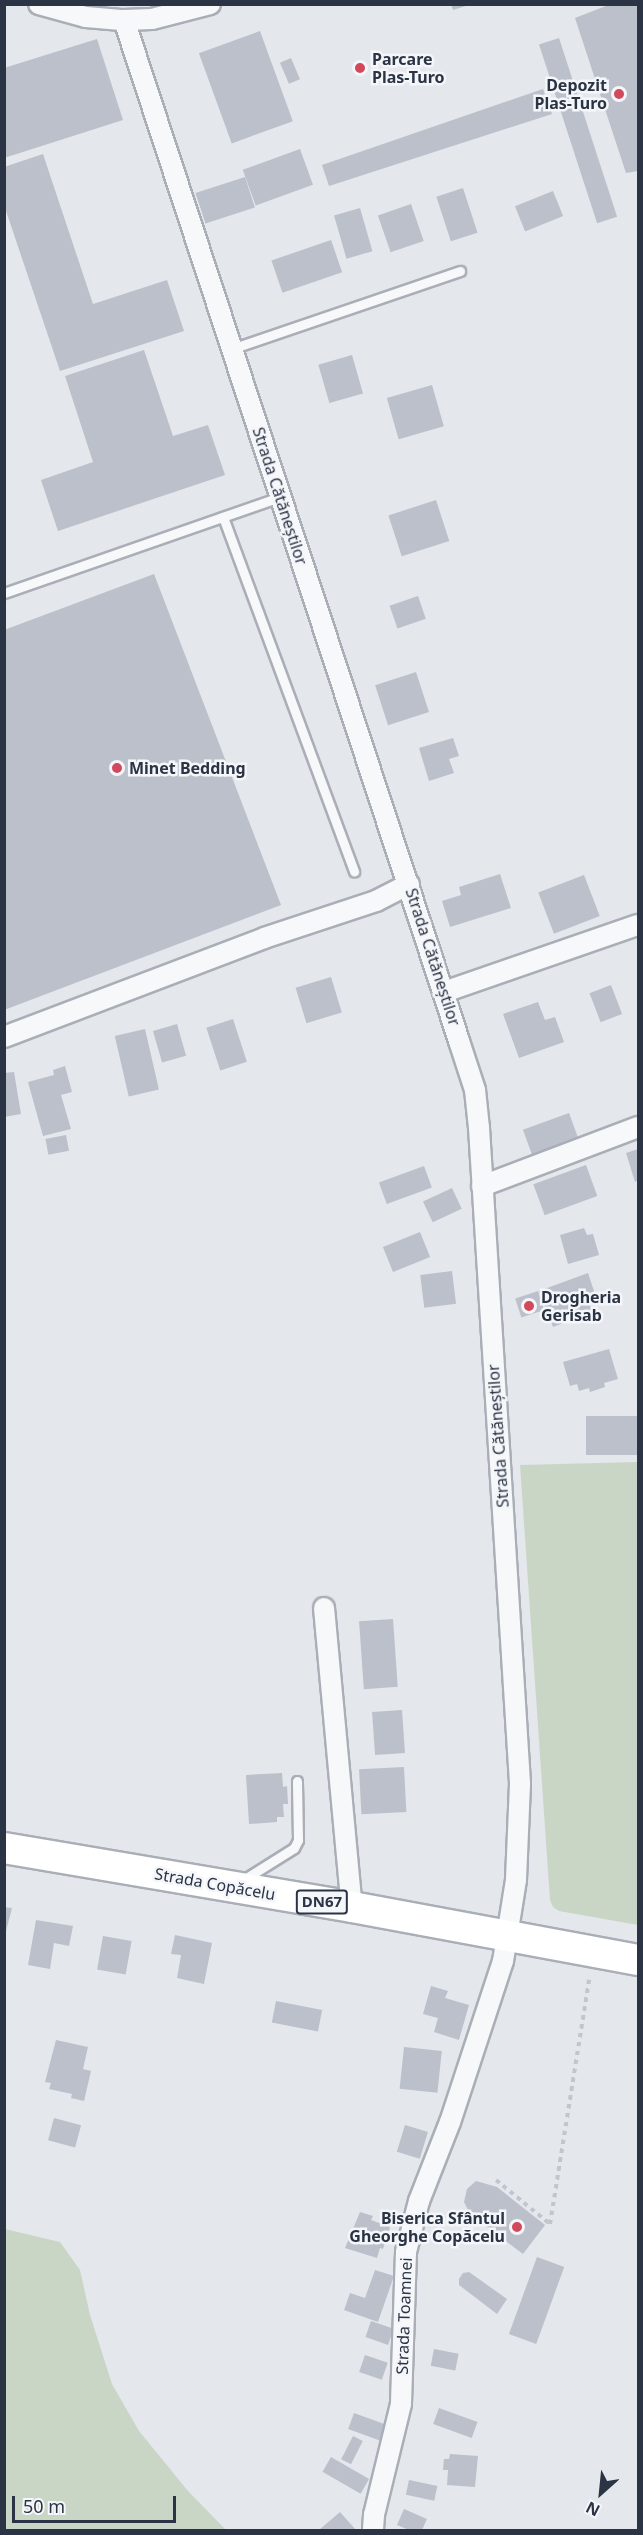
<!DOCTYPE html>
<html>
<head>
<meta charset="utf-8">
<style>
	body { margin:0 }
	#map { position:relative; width:643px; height:2535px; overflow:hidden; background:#e4e7ec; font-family:"Noto Sans",sans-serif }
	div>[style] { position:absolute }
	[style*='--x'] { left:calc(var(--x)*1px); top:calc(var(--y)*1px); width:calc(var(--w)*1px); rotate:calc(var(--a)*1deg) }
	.green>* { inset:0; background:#c9d6c5 }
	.building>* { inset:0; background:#bbc0ca; transform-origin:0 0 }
	.path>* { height:4px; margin-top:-2px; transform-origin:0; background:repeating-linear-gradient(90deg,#c2c5cb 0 4.5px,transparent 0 9px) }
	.roads { filter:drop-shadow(2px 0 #a9aeb7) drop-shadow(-2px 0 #a9aeb7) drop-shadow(0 2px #a9aeb7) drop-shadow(0 -2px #a9aeb7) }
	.lane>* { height:9px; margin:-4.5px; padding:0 4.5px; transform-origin:4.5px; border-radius:4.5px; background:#f7f8fa }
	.street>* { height:20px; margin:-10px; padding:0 10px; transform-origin:10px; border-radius:10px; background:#f7f8fa }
	.primary>* { height:30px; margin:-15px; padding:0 15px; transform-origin:15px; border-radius:15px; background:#fff }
	.dots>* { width:16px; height:16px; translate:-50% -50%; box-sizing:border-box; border:3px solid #f4f6f9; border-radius:50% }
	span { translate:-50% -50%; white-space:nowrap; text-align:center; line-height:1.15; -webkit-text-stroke:5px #f4f6f9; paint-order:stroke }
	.shield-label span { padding:2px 4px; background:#f4f6f9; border:2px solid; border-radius:4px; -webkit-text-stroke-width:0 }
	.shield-label { font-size:15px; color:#2b3445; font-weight:700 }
	.poi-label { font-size:16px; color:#2b3445; font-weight:700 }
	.left { translate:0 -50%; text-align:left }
	.right { translate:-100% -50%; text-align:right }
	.street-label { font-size:16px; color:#2b3445 }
	.frame { position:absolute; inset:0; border:6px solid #2b3445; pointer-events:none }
	.north { position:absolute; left:571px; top:2463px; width:60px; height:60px; -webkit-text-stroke:4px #f4f6f9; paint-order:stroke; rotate:207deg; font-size:16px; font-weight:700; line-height:24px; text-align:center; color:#2b3445 }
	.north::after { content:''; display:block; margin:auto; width:21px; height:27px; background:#2b3445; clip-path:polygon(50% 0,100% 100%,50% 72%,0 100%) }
	.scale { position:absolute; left:12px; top:2496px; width:164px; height:27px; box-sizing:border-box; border:3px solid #2b3445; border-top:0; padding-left:8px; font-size:18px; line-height:21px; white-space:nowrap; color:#2b3445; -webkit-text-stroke:4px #f4f6f9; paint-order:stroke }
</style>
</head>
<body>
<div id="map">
	<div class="green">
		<div style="clip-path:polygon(638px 1462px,638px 1925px,559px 1911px,553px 1907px,550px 1900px,520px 1465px)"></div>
		<div style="clip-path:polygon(5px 2229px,60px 2242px,80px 2270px,90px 2315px,112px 2384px,139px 2431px,188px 2491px,226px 2530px,5px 2530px)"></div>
	</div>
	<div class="building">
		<div style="clip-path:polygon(451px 4px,469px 4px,469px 5px,453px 10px)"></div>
		<div style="clip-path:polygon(611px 4px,638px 4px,638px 171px,626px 173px,575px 18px)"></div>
		<div style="left:260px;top:31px;width:96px;height:65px;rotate:70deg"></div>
		<div style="left:559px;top:38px;width:188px;height:21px;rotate:72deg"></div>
		<div style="clip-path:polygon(97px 39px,123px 120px,4px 158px,4px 68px)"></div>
		<div style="left:291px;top:58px;width:23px;height:12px;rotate:67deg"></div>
		<div style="clip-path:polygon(543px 89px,552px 114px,329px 186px,322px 165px)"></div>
		<div style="left:300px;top:149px;width:38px;height:61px;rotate:70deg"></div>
		<div style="clip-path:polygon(43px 154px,93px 304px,167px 280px,184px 331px,60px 371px,4px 205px,4px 167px)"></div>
		<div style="left:245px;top:177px;width:32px;height:52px;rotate:72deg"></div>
		<div style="left:463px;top:188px;width:47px;height:28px;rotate:72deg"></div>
		<div style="left:553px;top:191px;width:27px;height:41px;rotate:68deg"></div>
		<div style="left:411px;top:204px;width:39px;height:35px;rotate:71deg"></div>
		<div style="left:360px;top:208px;width:45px;height:27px;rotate:74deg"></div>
		<div style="left:331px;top:240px;width:34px;height:63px;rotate:71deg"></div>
		<div style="clip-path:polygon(144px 350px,173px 436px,208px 425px,225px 475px,58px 531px,41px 480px,93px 462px,65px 376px)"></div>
		<div style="left:352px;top:355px;width:40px;height:35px;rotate:74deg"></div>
		<div style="left:432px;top:385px;width:43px;height:47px;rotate:74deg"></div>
		<div style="left:436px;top:500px;width:43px;height:50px;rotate:72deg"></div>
		<div style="clip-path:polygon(154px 574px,281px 905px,4px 1010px,4px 630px)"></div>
		<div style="left:418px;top:596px;width:24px;height:30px;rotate:71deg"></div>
		<div style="left:416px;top:672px;width:42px;height:43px;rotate:72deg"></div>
		<div style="clip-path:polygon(453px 738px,459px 756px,449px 759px,454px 773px,429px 781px,419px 748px)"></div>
		<div style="clip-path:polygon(500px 874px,511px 908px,450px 927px,442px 901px,461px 895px,459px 887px)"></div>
		<div style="left:584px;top:875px;width:44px;height:49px;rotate:69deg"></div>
		<div style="left:331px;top:977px;width:37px;height:37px;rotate:73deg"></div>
		<div style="left:611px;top:985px;width:31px;height:23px;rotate:69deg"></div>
		<div style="clip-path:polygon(538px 1002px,545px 1020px,555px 1017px,564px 1042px,519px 1058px,503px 1014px)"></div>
		<div style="left:233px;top:1019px;width:45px;height:28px;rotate:72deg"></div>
		<div style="left:177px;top:1024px;width:33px;height:25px;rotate:74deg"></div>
		<div style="left:145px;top:1029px;width:62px;height:31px;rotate:77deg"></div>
		<div style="clip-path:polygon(65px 1066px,72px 1092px,61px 1095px,71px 1129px,43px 1136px,28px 1082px,54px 1075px,53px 1070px)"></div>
		<div style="clip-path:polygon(14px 1072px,21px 1114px,4px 1117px,4px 1073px)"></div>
		<div style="left:569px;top:1113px;width:27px;height:49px;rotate:70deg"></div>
		<div style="left:66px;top:1135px;width:16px;height:21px;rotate:79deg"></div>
		<div style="clip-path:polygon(638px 1149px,638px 1180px,635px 1182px,626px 1153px)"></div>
		<div style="left:586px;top:1165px;width:33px;height:56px;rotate:70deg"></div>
		<div style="left:424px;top:1166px;width:23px;height:48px;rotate:70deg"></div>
		<div style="left:452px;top:1188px;width:23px;height:32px;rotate:65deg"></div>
		<div style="clip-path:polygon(584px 1228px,587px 1235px,593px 1234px,599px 1255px,568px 1264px,560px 1235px)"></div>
		<div style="left:420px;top:1232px;width:27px;height:40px;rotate:68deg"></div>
		<div style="left:452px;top:1271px;width:33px;height:32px;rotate:83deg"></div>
		<div style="clip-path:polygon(588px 1273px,595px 1294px,587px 1297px,593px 1312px,553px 1327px,539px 1291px)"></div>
		<div style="left:538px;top:1291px;width:20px;height:24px;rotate:72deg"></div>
		<div style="clip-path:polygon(609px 1349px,618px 1379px,604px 1383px,605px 1387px,590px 1392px,589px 1388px,579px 1391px,577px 1384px,570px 1386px,563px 1362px)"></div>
		<div style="left:638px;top:1416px;width:39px;height:52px;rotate:90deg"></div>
		<div style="left:393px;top:1619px;width:68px;height:34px;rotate:86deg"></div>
		<div style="left:402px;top:1710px;width:43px;height:30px;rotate:86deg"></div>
		<div style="left:404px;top:1767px;width:45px;height:45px;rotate:87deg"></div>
		<div style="clip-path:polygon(282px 1773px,283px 1787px,287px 1786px,288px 1804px,283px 1804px,284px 1817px,277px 1817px,277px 1822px,249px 1824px,246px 1775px)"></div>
		<div style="clip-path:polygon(4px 1907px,12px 1908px,5px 1935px,4px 1934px)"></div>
		<div style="clip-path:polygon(36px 1920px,73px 1926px,69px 1946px,54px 1943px,50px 1969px,28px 1965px)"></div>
		<div style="clip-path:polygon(175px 1935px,212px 1943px,204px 1984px,177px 1978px,181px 1955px,171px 1954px)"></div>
		<div style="left:103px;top:1936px;width:29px;height:34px;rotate:10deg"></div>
		<div style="clip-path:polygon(431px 1986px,448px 1991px,445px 1998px,469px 2005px,459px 2040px,434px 2032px,438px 2018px,423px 2014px)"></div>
		<div style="left:276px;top:2001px;width:47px;height:22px;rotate:11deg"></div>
		<div style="clip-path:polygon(56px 2040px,88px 2047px,83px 2069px,91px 2071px,84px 2101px,71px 2098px,72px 2094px,49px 2089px,51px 2083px,45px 2082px)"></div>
		<div style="left:404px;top:2047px;width:38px;height:42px;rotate:6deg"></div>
		<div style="left:54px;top:2118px;width:28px;height:23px;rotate:15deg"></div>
		<div style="left:405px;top:2125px;width:24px;height:28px;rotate:17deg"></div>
		<div style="clip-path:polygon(476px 2181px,497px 2187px,545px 2225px,523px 2254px,470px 2214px,464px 2202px,467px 2189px)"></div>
		<div style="clip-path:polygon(360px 2212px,373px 2216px,371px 2220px,390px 2227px,383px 2249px,380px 2248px,377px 2258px,345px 2248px)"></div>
		<div style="left:537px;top:2257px;width:29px;height:82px;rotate:20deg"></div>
		<div style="clip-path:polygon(375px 2270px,394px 2276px,378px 2322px,344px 2310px,350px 2293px,365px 2298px)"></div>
		<div style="clip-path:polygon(469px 2272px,507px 2299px,497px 2314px,459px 2285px,459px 2279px,463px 2273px)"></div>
		<div style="left:371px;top:2321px;width:24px;height:17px;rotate:19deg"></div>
		<div style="left:434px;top:2349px;width:25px;height:17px;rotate:11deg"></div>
		<div style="left:365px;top:2355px;width:24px;height:18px;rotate:19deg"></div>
		<div style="left:439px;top:2408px;width:41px;height:17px;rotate:20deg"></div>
		<div style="left:354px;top:2413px;width:38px;height:17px;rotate:20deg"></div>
		<div style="left:353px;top:2436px;width:11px;height:26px;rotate:27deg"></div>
		<div style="clip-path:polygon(450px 2454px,478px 2456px,475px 2487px,447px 2485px,448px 2470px,443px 2470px,444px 2459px,449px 2459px)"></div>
		<div style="left:331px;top:2457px;width:44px;height:17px;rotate:30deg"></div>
		<div style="left:409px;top:2480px;width:29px;height:15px;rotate:12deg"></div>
		<div style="clip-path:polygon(404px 2509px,427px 2519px,422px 2530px,409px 2530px,397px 2525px)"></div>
		<div style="clip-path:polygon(340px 2512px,356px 2530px,319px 2530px)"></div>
	</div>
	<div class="path">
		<div style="--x:496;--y:2180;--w:70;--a:39.2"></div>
		<div style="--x:550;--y:2224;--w:252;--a:-80.9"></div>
	</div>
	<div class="roads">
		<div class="lane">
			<div style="--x:231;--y:349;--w:242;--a:-18.8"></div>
			<div style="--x:223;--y:517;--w:378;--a:69.7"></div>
			<div style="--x:4;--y:593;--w:292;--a:-19.2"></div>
			<div style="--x:243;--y:1880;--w:60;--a:-32.1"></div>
			<div style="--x:294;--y:1848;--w:9;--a:-63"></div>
			<div style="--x:298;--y:1840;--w:59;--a:-91"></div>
		</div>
		<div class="street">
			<div style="--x:39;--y:4;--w:49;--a:15.5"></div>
			<div style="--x:86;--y:17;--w:38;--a:5"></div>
			<div style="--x:124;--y:20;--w:28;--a:-2"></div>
			<div style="--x:152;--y:19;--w:60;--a:-14.5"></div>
			<div style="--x:124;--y:20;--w:1075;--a:71.83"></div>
			<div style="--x:459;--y:1041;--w:52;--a:71.9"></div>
			<div style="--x:475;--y:1090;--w:38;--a:84"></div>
			<div style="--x:479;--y:1128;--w:657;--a:86.42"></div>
			<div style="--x:520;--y:1784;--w:96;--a:92.4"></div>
			<div style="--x:516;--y:1880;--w:82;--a:99.1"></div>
			<div style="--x:503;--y:1961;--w:169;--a:108.2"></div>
			<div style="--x:450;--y:2122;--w:85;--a:111.4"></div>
			<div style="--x:419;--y:2201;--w:53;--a:104.3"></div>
			<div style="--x:406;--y:2252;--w:152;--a:91.9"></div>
			<div style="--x:401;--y:2404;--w:114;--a:103.7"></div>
			<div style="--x:374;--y:2515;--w:15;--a:94"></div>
			<div style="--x:444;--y:992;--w:205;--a:-19.1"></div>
			<div style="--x:4;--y:1037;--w:278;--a:-20.8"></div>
			<div style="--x:264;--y:938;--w:118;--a:-18.3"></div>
			<div style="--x:376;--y:901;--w:37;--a:-27"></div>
			<div style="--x:482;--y:1186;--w:167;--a:-20.7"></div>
			<div style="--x:324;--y:1608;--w:300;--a:84.7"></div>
		</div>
		<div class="primary">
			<div style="--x:4;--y:1848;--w:353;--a:9.6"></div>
			<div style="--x:352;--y:1907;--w:291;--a:10.5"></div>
		</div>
	</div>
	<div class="dots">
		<div style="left:360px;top:68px;background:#d1495b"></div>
		<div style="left:619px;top:94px;background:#d1495b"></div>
		<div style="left:117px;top:768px;background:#d1495b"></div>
		<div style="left:529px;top:1306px;background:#d1495b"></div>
		<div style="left:517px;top:2227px;background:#d1495b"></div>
	</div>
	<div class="shield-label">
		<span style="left:322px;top:1902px">DN67</span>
	</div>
	<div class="poi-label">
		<span class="left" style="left:372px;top:68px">Parcare<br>Plas-Turo</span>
		<span class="right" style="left:607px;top:94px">Depozit<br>Plas-Turo</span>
		<span class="left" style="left:129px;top:768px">Minet Bedding</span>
		<span class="left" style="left:541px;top:1306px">Drogheria<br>Gerisab</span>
		<span class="right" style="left:505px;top:2227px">Biserica Sfântul<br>Gheorghe Copăcelu</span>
	</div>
	<div class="street-label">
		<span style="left:280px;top:496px;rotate:72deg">Strada Cătăneștilor</span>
		<span style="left:433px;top:957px;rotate:72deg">Strada Cătăneștilor</span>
		<span style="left:498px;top:1436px;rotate:-94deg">Strada Cătăneștilor</span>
		<span style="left:215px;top:1884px;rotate:10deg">Strada Copăcelu</span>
		<span style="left:404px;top:2316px;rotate:-88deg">Strada Toamnei</span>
	</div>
	<div class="frame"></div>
	<div class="north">N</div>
	<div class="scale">50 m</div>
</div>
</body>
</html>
